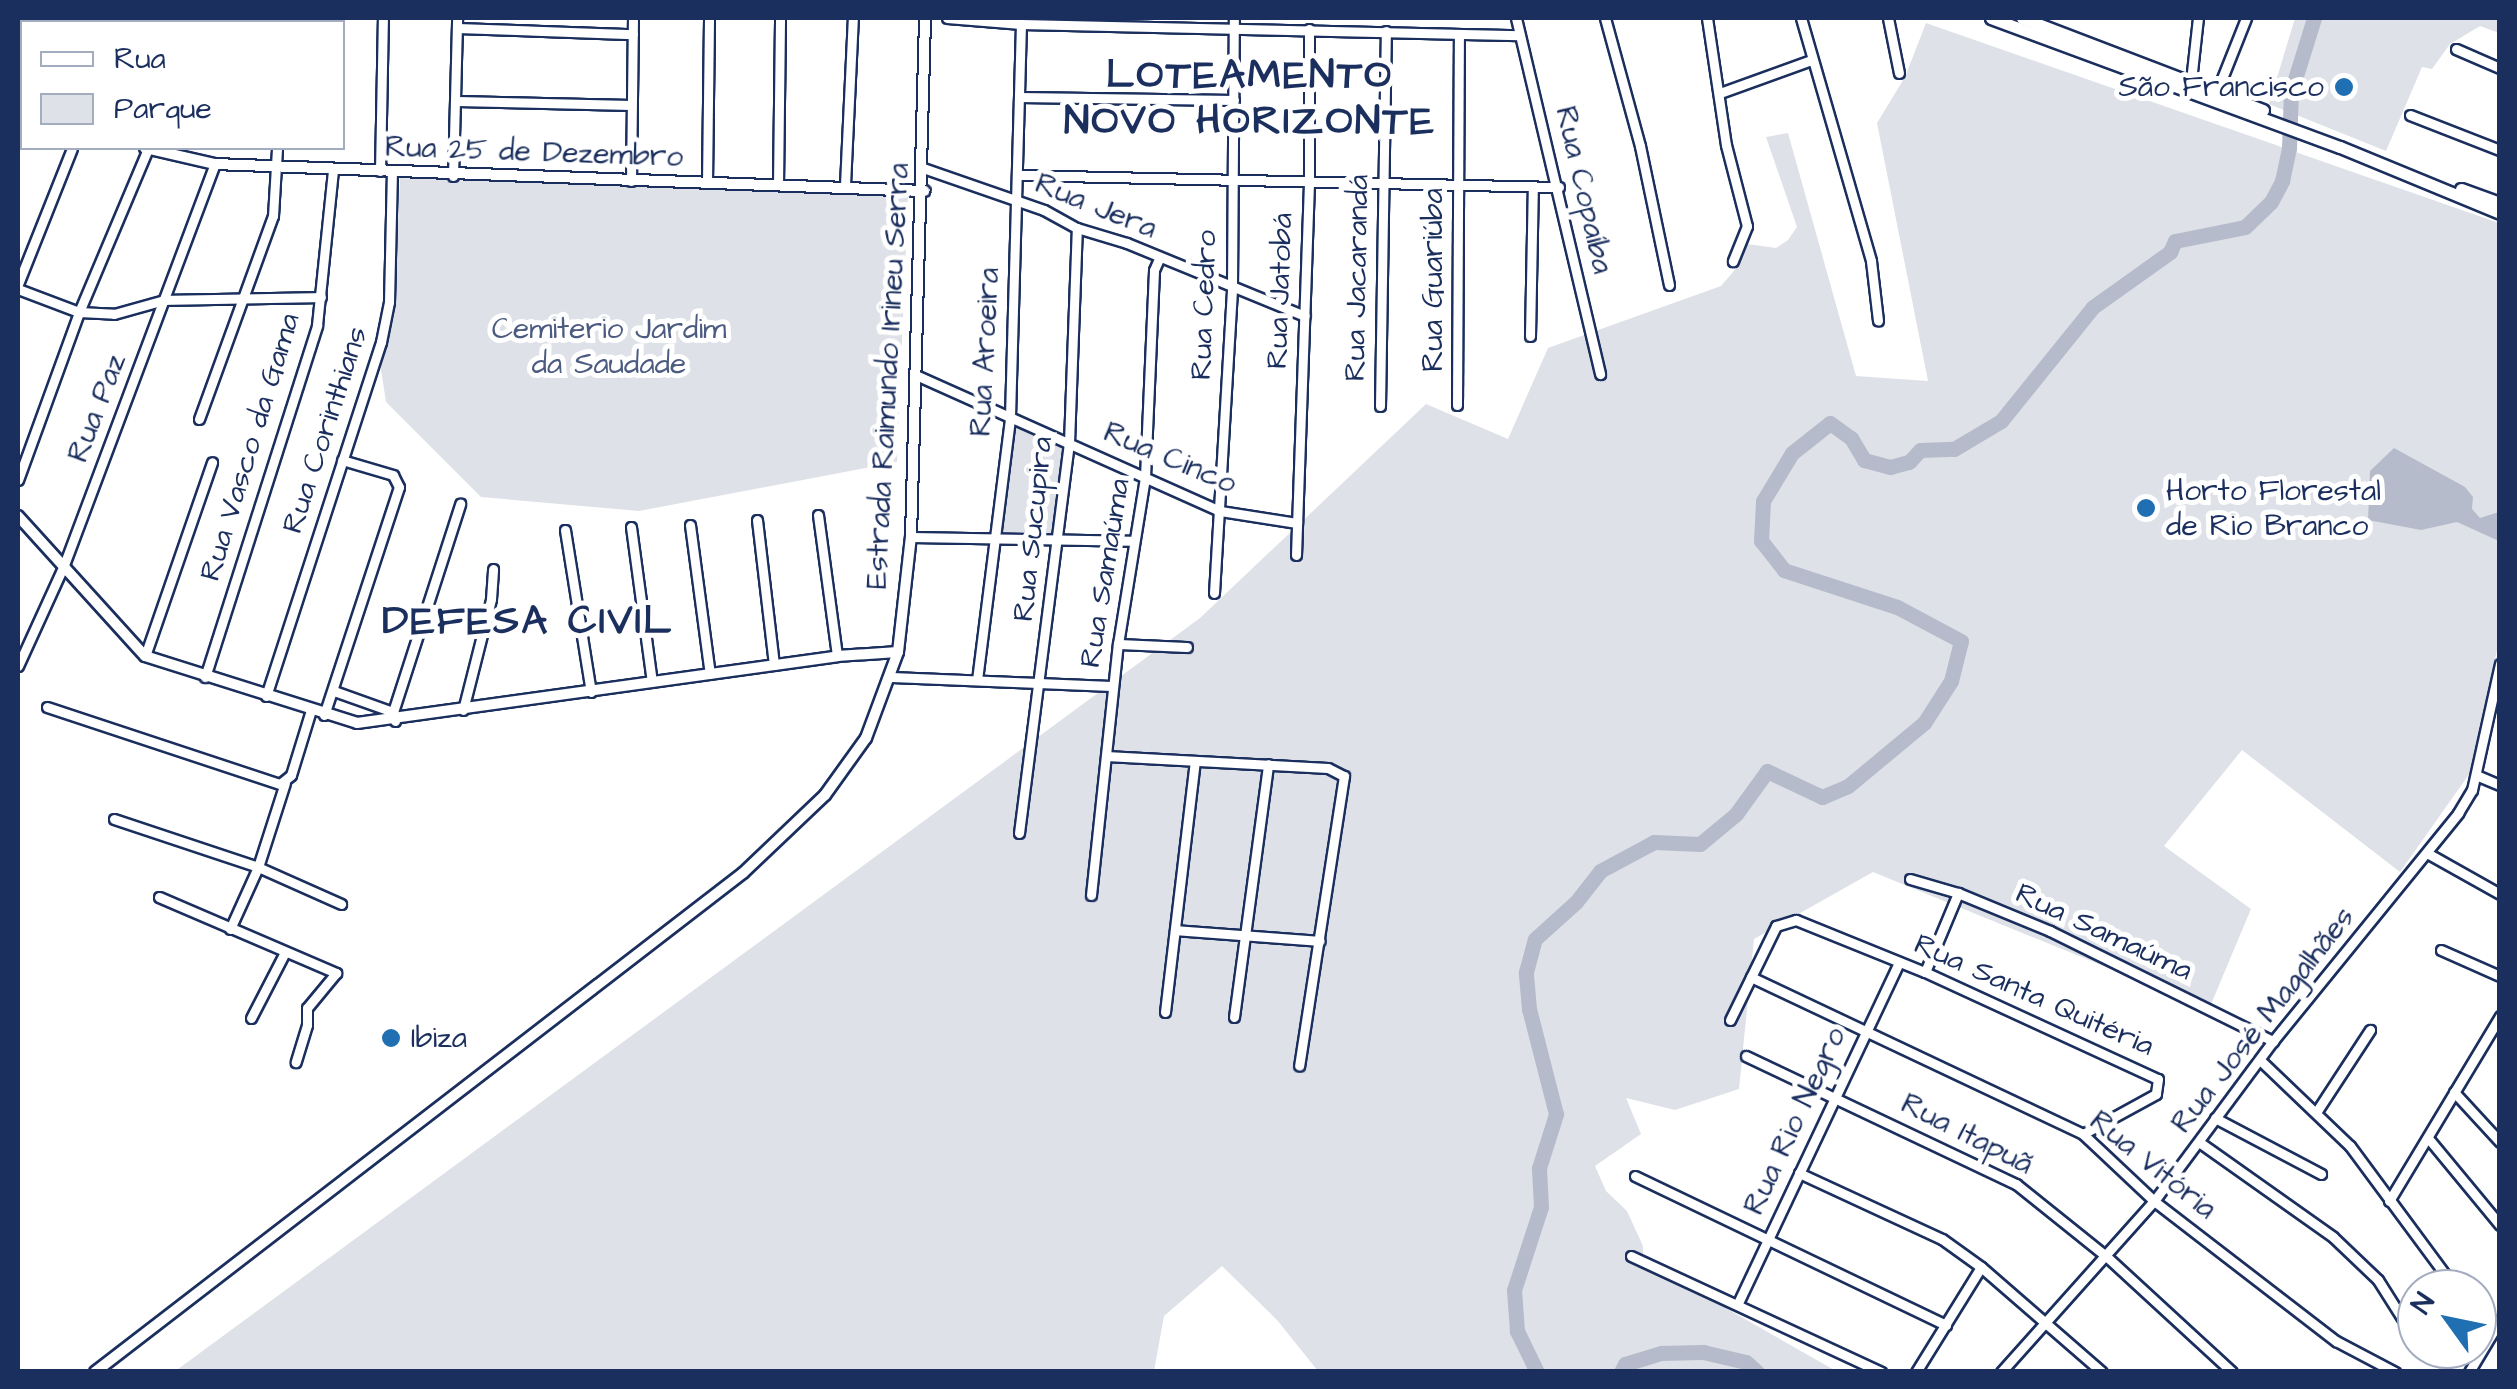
<!DOCTYPE html>
<html>
<head>
<meta charset="utf-8">
<style>
	body { margin:0 }
	#map { position:relative; width:2517px; height:1389px; overflow:hidden; background:#fff; font-family:"Architects Daughter",sans-serif }
	div>[style] { position:absolute }
	[style*='--x'] { left:calc(var(--x)*1px); top:calc(var(--y)*1px); width:calc(var(--w)*1px); rotate:calc(var(--a)*1deg) }
	.green>* { inset:0; background:#dee1e7 }
	.water>* { inset:0; background:#b5bbca }
	.river>* { height:15px; margin:-7.5px; padding:0 7.5px; transform-origin:7.5px; border-radius:7.5px; background:#b5bbca }
	.roads { filter:drop-shadow(2px 0 #1b2f5e) drop-shadow(-2px 0 #1b2f5e) drop-shadow(0 2px #1b2f5e) drop-shadow(0 -2px #1b2f5e) }
	.minor>* { height:9px; margin:-4.5px; padding:0 4.5px; transform-origin:4.5px; border-radius:4.5px; background:#fff }
	.tertiary>* { height:10px; margin:-5px; padding:0 5px; transform-origin:5px; border-radius:5px; background:#fff }
	.secondary>* { height:11px; margin:-5.5px; padding:0 5.5px; transform-origin:5.5px; border-radius:5.5px; background:#fff }
	.dots>* { width:28px; height:28px; translate:-50% -50%; box-sizing:border-box; border:5px solid #fff; border-radius:50% }
	span { translate:-50% -50%; white-space:nowrap; text-align:center; line-height:1.15; -webkit-text-stroke:10px #fff; paint-order:stroke }
	.poi-label { font-size:30px; color:#1b2f5e }
	.right { translate:-100% -50%; text-align:right }
	.left { translate:0 -50%; text-align:left }
	.street-label { font-size:30px; color:#1b2f5e }
	.park-label { font-size:30px; color:#4c5c80 }
	.district-label { font-size:40px; color:#1b2f5e; font-weight:700; letter-spacing:2.5px }
	.frame { position:absolute; inset:0; border:20px solid #1b2f5e; pointer-events:none }
	.legend { position:absolute; left:20px; top:20px; width:325px; height:130px; box-sizing:border-box; background:#fff; border:2px solid #a4acbf; margin:0; padding:12px 18px; list-style:none; font-size:30px; color:#1b2f5e }
	.legend li { display:flex; align-items:center; gap:20px; height:50px }
	.legend b { width:50px; border:2px solid #a4acbf }
	.north { position:absolute; left:2397px; top:1269px; width:100px; height:100px; box-sizing:border-box; background:#fff; border:2px solid #a4acbf; border-radius:50%; rotate:303deg; font-size:28px; font-weight:700; line-height:40px; text-align:center; color:#1b2f5e }
	.north::after { content:''; display:block; margin:auto; width:35px; height:45px; background:#1f6fb2; clip-path:polygon(50% 0,100% 100%,50% 72%,0 100%) }
</style>
</head>
<body>
<div id="map">
	<div class="green">
		<div style="clip-path:polygon(2295px 18px,2499px 18px,2499px 33px,2480px 26px,2450px 44px,2432px 69px,2422px 67px,2386px 151px,2269px 104px)"></div>
		<div style="clip-path:polygon(1926px 23px,2499px 223px,2499px 641px,2470px 773px,2400px 872px,2242px 750px,2164px 846px,2251px 909px,2209px 1009px,1873px 872px,1754px 939px,1739px 1089px,1675px 1110px,1626px 1098px,1641px 1134px,1595px 1166px,1606px 1191px,1627px 1211px,1643px 1246px,1643px 1261px,1836px 1371px,1318px 1371px,1277px 1320px,1222px 1266px,1164px 1316px,1154px 1371px,174px 1372px,1200px 618px,1426px 404px,1508px 439px,1548px 348px,1721px 286px,1739px 265px,1747px 244px,1776px 248px,1788px 240px,1797px 227px,1766px 137px,1788px 133px,1856px 376px,1928px 381px,1877px 123px,1905px 77px)"></div>
		<div style="clip-path:polygon(400px 178px,908px 196px,897px 462px,639px 511px,481px 497px,386px 402px,380px 363px,394px 316px)"></div>
		<div style="clip-path:polygon(1013px 424px,1065px 446px,1053px 534px,999px 532px)"></div>
	</div>
	<div class="water">
		<div style="clip-path:polygon(2394px 448px,2465px 487px,2473px 497px,2472px 509px,2480px 518px,2499px 512px,2499px 541px,2457px 522px,2421px 530px,2368px 520px,2370px 471px)"></div>
	</div>
	<div class="river">
		<div style="--x:1537;--y:1372;--w:46;--a:-116"></div>
		<div style="--x:1517;--y:1331;--w:41;--a:-94.2"></div>
		<div style="--x:1514;--y:1290;--w:87;--a:-72"></div>
		<div style="--x:1541;--y:1207;--w:39;--a:-93"></div>
		<div style="--x:1539;--y:1168;--w:57;--a:-72.5"></div>
		<div style="--x:1556;--y:1114;--w:108;--a:-104.4"></div>
		<div style="--x:1529;--y:1009;--w:37;--a:-95"></div>
		<div style="--x:1526;--y:972;--w:34;--a:-75"></div>
		<div style="--x:1535;--y:939;--w:55;--a:-42.1"></div>
		<div style="--x:1576;--y:902;--w:39;--a:-52"></div>
		<div style="--x:1600;--y:871;--w:61;--a:-28.2"></div>
		<div style="--x:1654;--y:842;--w:46;--a:2.5"></div>
		<div style="--x:1700;--y:844;--w:47;--a:-39.8"></div>
		<div style="--x:1736;--y:814;--w:53;--a:-54.2"></div>
		<div style="--x:1767;--y:771;--w:61;--a:25.3"></div>
		<div style="--x:1822;--y:797;--w:28;--a:-23"></div>
		<div style="--x:1848;--y:786;--w:99;--a:-39.7"></div>
		<div style="--x:1924;--y:723;--w:50;--a:-57.3"></div>
		<div style="--x:1951;--y:681;--w:41;--a:-76"></div>
		<div style="--x:1961;--y:641;--w:72;--a:-152"></div>
		<div style="--x:1897;--y:607;--w:119;--a:-161.9"></div>
		<div style="--x:1784;--y:570;--w:37;--a:-128"></div>
		<div style="--x:1761;--y:541;--w:40;--a:-87.1"></div>
		<div style="--x:1763;--y:501;--w:56;--a:-58.9"></div>
		<div style="--x:1792;--y:453;--w:48;--a:-38.3"></div>
		<div style="--x:1830;--y:423;--w:26;--a:36"></div>
		<div style="--x:1851;--y:438;--w:26;--a:59"></div>
		<div style="--x:1864;--y:460;--w:27;--a:15"></div>
		<div style="--x:1890;--y:467;--w:20;--a:-15"></div>
		<div style="--x:1909;--y:462;--w:16;--a:-47"></div>
		<div style="--x:1920;--y:450;--w:34;--a:-2"></div>
		<div style="--x:1954;--y:449;--w:55;--a:-30.8"></div>
		<div style="--x:2001;--y:421;--w:146;--a:-51.1"></div>
		<div style="--x:2093;--y:307;--w:95;--a:-35.5"></div>
		<div style="--x:2170;--y:252;--w:12;--a:-66"></div>
		<div style="--x:2175;--y:241;--w:71;--a:-11.3"></div>
		<div style="--x:2245;--y:227;--w:36;--a:-44"></div>
		<div style="--x:2271;--y:202;--w:24;--a:-62"></div>
		<div style="--x:2282;--y:181;--w:34;--a:-78"></div>
		<div style="--x:2289;--y:148;--w:56;--a:-88"></div>
		<div style="--x:2291;--y:92;--w:77;--a:-72.7"></div>
		<div style="--x:1621;--y:1372;--w:9;--a:-63"></div>
		<div style="--x:1625;--y:1364;--w:38;--a:-17"></div>
		<div style="--x:1661;--y:1353;--w:42;--a:-1.4"></div>
		<div style="--x:1703;--y:1352;--w:44;--a:13.1"></div>
		<div style="--x:1746;--y:1362;--w:15;--a:42"></div>
	</div>
	<div class="roads">
		<div class="minor">
			<div style="--x:25;--y:18;--w:14;--a:17"></div>
			<div style="--x:220;--y:18;--w:14;--a:17"></div>
			<div style="--x:269;--y:18;--w:4;--a:90"></div>
			<div style="--x:947;--y:18;--w:74;--a:4.6"></div>
			<div style="--x:1021;--y:24;--w:499;--a:1.3"></div>
			<div style="--x:1516;--y:18;--w:366;--a:76.7"></div>
			<div style="--x:1605;--y:18;--w:133;--a:74.7"></div>
			<div style="--x:1640;--y:146;--w:142;--a:78.2"></div>
			<div style="--x:1707;--y:18;--w:128;--a:81.5"></div>
			<div style="--x:1726;--y:145;--w:84;--a:75.5"></div>
			<div style="--x:1747;--y:226;--w:38;--a:112"></div>
			<div style="--x:1801;--y:18;--w:253;--a:73.9"></div>
			<div style="--x:1871;--y:261;--w:60;--a:83.3"></div>
			<div style="--x:1888;--y:18;--w:56;--a:78.7"></div>
			<div style="--x:457;--y:28;--w:176;--a:2"></div>
			<div style="--x:2456;--y:49;--w:48;--a:23.4"></div>
			<div style="--x:2191;--y:81;--w:63;--a:-83.7"></div>
			<div style="--x:2217;--y:91;--w:79;--a:-68.3"></div>
			<div style="--x:1720;--y:93;--w:97;--a:-19.9"></div>
			<div style="--x:1019;--y:97;--w:215;--a:0.8"></div>
			<div style="--x:457;--y:101;--w:174;--a:1.3"></div>
			<div style="--x:2410;--y:115;--w:97;--a:21.3"></div>
			<div style="--x:923;--y:168;--w:128;--a:19.1"></div>
			<div style="--x:1044;--y:210;--w:38;--a:29"></div>
			<div style="--x:1077;--y:228;--w:52;--a:16.7"></div>
			<div style="--x:1127;--y:243;--w:192;--a:22.3"></div>
			<div style="--x:380;--y:171;--w:153;--a:-88.9"></div>
			<div style="--x:1017;--y:175;--w:542;--a:1.27"></div>
			<div style="--x:453;--y:176;--w:158;--a:-88.5"></div>
			<div style="--x:631;--y:181;--w:163;--a:-89.3"></div>
			<div style="--x:707;--y:183;--w:165;--a:-89.3"></div>
			<div style="--x:778;--y:185;--w:167;--a:-89.3"></div>
			<div style="--x:845;--y:185;--w:167;--a:-87.3"></div>
			<div style="--x:18;--y:284;--w:146;--a:-68.3"></div>
			<div style="--x:18;--y:289;--w:65;--a:20.7"></div>
			<div style="--x:79;--y:312;--w:35;--a:3"></div>
			<div style="--x:114;--y:314;--w:52;--a:-15.6"></div>
			<div style="--x:164;--y:300;--w:157;--a:-1.1"></div>
			<div style="--x:1530;--y:336;--w:150;--a:-88.9"></div>
			<div style="--x:918;--y:376;--w:331;--a:24.1"></div>
			<div style="--x:1220;--y:511;--w:78;--a:8.9"></div>
			<div style="--x:1457;--y:405;--w:371;--a:-89.7"></div>
			<div style="--x:1380;--y:406;--w:375;--a:-89.1"></div>
			<div style="--x:199;--y:419;--w:216;--a:-70"></div>
			<div style="--x:273;--y:216;--w:68;--a:-86.6"></div>
			<div style="--x:18;--y:480;--w:179;--a:-70"></div>
			<div style="--x:79;--y:312;--w:177;--a:-67.1"></div>
			<div style="--x:818;--y:515;--w:142;--a:82.3"></div>
			<div style="--x:757;--y:520;--w:146;--a:83.3"></div>
			<div style="--x:690;--y:525;--w:150;--a:82.4"></div>
			<div style="--x:631;--y:527;--w:156;--a:82.3"></div>
			<div style="--x:565;--y:530;--w:164;--a:80.9"></div>
			<div style="--x:911;--y:537;--w:220;--a:1"></div>
			<div style="--x:1296;--y:555;--w:374;--a:-88"></div>
			<div style="--x:1309;--y:181;--w:152;--a:-90"></div>
			<div style="--x:1214;--y:593;--w:308;--a:-86.6"></div>
			<div style="--x:1232;--y:286;--w:268;--a:-89.6"></div>
			<div style="--x:1118;--y:644;--w:69;--a:2.5"></div>
			<div style="--x:145;--y:656;--w:205;--a:-70.9"></div>
			<div style="--x:18;--y:666;--w:111;--a:-65.5"></div>
			<div style="--x:64;--y:565;--w:428;--a:-69.4"></div>
			<div style="--x:205;--y:677;--w:369;--a:-72.3"></div>
			<div style="--x:317;--y:325;--w:157;--a:-84.1"></div>
			<div style="--x:890;--y:677;--w:223;--a:2.3"></div>
			<div style="--x:977;--y:680;--w:265;--a:-82.8"></div>
			<div style="--x:1010;--y:417;--w:393;--a:-88.4"></div>
			<div style="--x:334;--y:691;--w:63;--a:19.6"></div>
			<div style="--x:266;--y:696;--w:372;--a:-72"></div>
			<div style="--x:381;--y:342;--w:41;--a:-78.7"></div>
			<div style="--x:389;--y:302;--w:130;--a:-88.7"></div>
			<div style="--x:47;--y:707;--w:245;--a:18.3"></div>
			<div style="--x:280;--y:784;--w:14;--a:-39"></div>
			<div style="--x:291;--y:775;--w:68;--a:-72.9"></div>
			<div style="--x:463;--y:710;--w:114;--a:-75.8"></div>
			<div style="--x:491;--y:599;--w:30;--a:-86"></div>
			<div style="--x:324;--y:715;--w:240;--a:-71.8"></div>
			<div style="--x:399;--y:487;--w:13;--a:-117"></div>
			<div style="--x:393;--y:475;--w:53;--a:-163.6"></div>
			<div style="--x:395;--y:721;--w:9;--a:-103"></div>
			<div style="--x:393;--y:712;--w:219;--a:-72.1"></div>
			<div style="--x:1106;--y:756;--w:222;--a:3.1"></div>
			<div style="--x:1328;--y:768;--w:18;--a:27"></div>
			<div style="--x:1344;--y:776;--w:293;--a:98.8"></div>
			<div style="--x:2476;--y:775;--w:26;--a:23"></div>
			<div style="--x:114;--y:819;--w:152;--a:18.4"></div>
			<div style="--x:258;--y:867;--w:91;--a:24"></div>
			<div style="--x:1019;--y:833;--w:393;--a:-82.7"></div>
			<div style="--x:1069;--y:443;--w:215;--a:-87.9"></div>
			<div style="--x:2427;--y:853;--w:84;--a:29.3"></div>
			<div style="--x:1910;--y:879;--w:50;--a:16.3"></div>
			<div style="--x:1958;--y:893;--w:100;--a:22.4"></div>
			<div style="--x:2050;--y:931;--w:249;--a:26.3"></div>
			<div style="--x:1091;--y:895;--w:252;--a:-83.9"></div>
			<div style="--x:1118;--y:644;--w:169;--a:-80.8"></div>
			<div style="--x:1145;--y:477;--w:207;--a:-87.5"></div>
			<div style="--x:1154;--y:270;--w:12;--a:-66"></div>
			<div style="--x:159;--y:897;--w:193;--a:23.2"></div>
			<div style="--x:336;--y:973;--w:45;--a:129.6"></div>
			<div style="--x:307;--y:1008;--w:17;--a:90"></div>
			<div style="--x:307;--y:1025;--w:39;--a:107"></div>
			<div style="--x:230;--y:929;--w:68;--a:-65.7"></div>
			<div style="--x:258;--y:867;--w:88;--a:-72.2"></div>
			<div style="--x:1175;--y:930;--w:145;--a:4.3"></div>
			<div style="--x:2441;--y:950;--w:64;--a:23.8"></div>
			<div style="--x:1925;--y:972;--w:86;--a:-67.3"></div>
			<div style="--x:1751;--y:977;--w:367;--a:25.3"></div>
			<div style="--x:2083;--y:1134;--w:98;--a:43.3"></div>
			<div style="--x:2154;--y:1201;--w:230;--a:37.6"></div>
			<div style="--x:2336;--y:1341;--w:67;--a:27.7"></div>
			<div style="--x:1165;--y:1012;--w:252;--a:-83.2"></div>
			<div style="--x:1234;--y:1017;--w:255;--a:-82.3"></div>
			<div style="--x:251;--y:1018;--w:74;--a:-62.7"></div>
			<div style="--x:1730;--y:1020;--w:105;--a:-63.9"></div>
			<div style="--x:1776;--y:926;--w:21;--a:-17"></div>
			<div style="--x:1796;--y:920;--w:139;--a:22"></div>
			<div style="--x:1925;--y:972;--w:256;--a:24.7"></div>
			<div style="--x:2158;--y:1079;--w:15;--a:98"></div>
			<div style="--x:2156;--y:1094;--w:83;--a:151.3"></div>
			<div style="--x:1746;--y:1056;--w:299;--a:25.4"></div>
			<div style="--x:2016;--y:1184;--w:115;--a:38.7"></div>
			<div style="--x:2106;--y:1256;--w:171;--a:42.6"></div>
			<div style="--x:2260;--y:1060;--w:124;--a:43.7"></div>
			<div style="--x:2350;--y:1146;--w:178;--a:53.5"></div>
			<div style="--x:2454;--y:1092;--w:68;--a:47.4"></div>
			<div style="--x:2317;--y:1111;--w:97;--a:-56.8"></div>
			<div style="--x:2215;--y:1118;--w:120;--a:27.8"></div>
			<div style="--x:2428;--y:1138;--w:113;--a:50.4"></div>
			<div style="--x:2199;--y:1142;--w:164;--a:35.3"></div>
			<div style="--x:2333;--y:1237;--w:62;--a:43.7"></div>
			<div style="--x:2378;--y:1280;--w:45;--a:57.7"></div>
			<div style="--x:1799;--y:1173;--w:157;--a:24.8"></div>
			<div style="--x:1942;--y:1239;--w:48;--a:35.7"></div>
			<div style="--x:1981;--y:1267;--w:160;--a:41"></div>
			<div style="--x:1635;--y:1176;--w:345;--a:25.6"></div>
			<div style="--x:2389;--y:1201;--w:216;--a:-59"></div>
			<div style="--x:1631;--y:1256;--w:276;--a:24.9"></div>
			<div style="--x:1738;--y:1303;--w:377;--a:-64.7"></div>
			<div style="--x:2477;--y:1316;--w:21;--a:53"></div>
			<div style="--x:1916;--y:1372;--w:123;--a:-58.2"></div>
			<div style="--x:2001;--y:1372;--w:229;--a:-48.2"></div>
			<div style="--x:2154;--y:1201;--w:199;--a:-53.4"></div>
			<div style="--x:2273;--y:1041;--w:294;--a:-50.9"></div>
			<div style="--x:2458;--y:813;--w:27;--a:-59"></div>
			<div style="--x:2472;--y:790;--w:129;--a:-77.5"></div>
			<div style="--x:2469;--y:1372;--w:61;--a:-59.2"></div>
		</div>
		<div class="tertiary">
			<div style="--x:18;--y:97;--w:4;--a:27"></div>
			<div style="--x:145;--y:148;--w:72;--a:12.9"></div>
			<div style="--x:215;--y:164;--w:710;--a:2.18"></div>
			<div style="--x:18;--y:516;--w:189;--a:47.8"></div>
			<div style="--x:145;--y:656;--w:222;--a:17.5"></div>
			<div style="--x:357;--y:723;--w:485;--a:-7.9"></div>
			<div style="--x:837;--y:656;--w:61;--a:-3.8"></div>
			<div style="--x:95;--y:1372;--w:818;--a:-37.6"></div>
			<div style="--x:743;--y:873;--w:113;--a:-43.6"></div>
			<div style="--x:825;--y:795;--w:70;--a:-54.3"></div>
			<div style="--x:866;--y:738;--w:92;--a:-69.6"></div>
			<div style="--x:898;--y:652;--w:116;--a:-83.6"></div>
			<div style="--x:911;--y:537;--w:519;--a:-88.45"></div>
		</div>
		<div class="secondary">
			<div style="--x:1991;--y:18;--w:372;--a:20.3"></div>
			<div style="--x:2340;--y:147;--w:173;--a:22.4"></div>
			<div style="--x:2022;--y:18;--w:258;--a:20.9"></div>
			<div style="--x:2461;--y:189;--w:41;--a:19.7"></div>
		</div>
	</div>
	<div class="dots">
		<div style="left:2344px;top:87px;background:#1f6fb2"></div>
		<div style="left:2146px;top:508px;background:#1f6fb2"></div>
		<div style="left:391px;top:1038px;background:#1f6fb2"></div>
	</div>
	<div class="poi-label">
		<span class="right" style="left:2324px;top:87px">São Francisco</span>
		<span class="left" style="left:2166px;top:508px">Horto Florestal<br>de Rio Branco</span>
		<span class="left" style="left:411px;top:1038px">Ibiza</span>
	</div>
	<div class="street-label">
		<span style="left:534px;top:152px;rotate:2deg">Rua 25 de Dezembro</span>
		<span style="left:1584px;top:190px;rotate:77deg">Rua Copaíba</span>
		<span style="left:1096px;top:206px;rotate:22deg">Rua Jera</span>
		<span style="left:1357px;top:278px;rotate:-89deg">Rua Jacarandá</span>
		<span style="left:1433px;top:280px;rotate:-90deg">Rua Guariúba</span>
		<span style="left:1280px;top:291px;rotate:-88deg">Rua Jatobá</span>
		<span style="left:1204px;top:305px;rotate:-88deg">Rua Cedro</span>
		<span style="left:985px;top:352px;rotate:-87deg">Rua Aroeira</span>
		<span style="left:888px;top:376px;rotate:-87deg">Estrada Raimundo Irineu Serra</span>
		<span style="left:97px;top:408px;rotate:-69deg">Rua Paz</span>
		<span style="left:325px;top:430px;rotate:-72deg">Rua Corinthians</span>
		<span style="left:250px;top:447px;rotate:-73deg">Rua Vasco da Gama</span>
		<span style="left:1170px;top:458px;rotate:23deg">Rua Cinco</span>
		<span style="left:1033px;top:529px;rotate:-84deg">Rua Sucupira</span>
		<span style="left:1105px;top:573px;rotate:-81deg">Rua Samaúma</span>
		<span style="left:2104px;top:932px;rotate:25deg">Rua Samaúma</span>
		<span style="left:2034px;top:995px;rotate:24deg">Rua Santa Quitéria</span>
		<span style="left:2263px;top:1020px;rotate:-52deg">Rua José Magalhães</span>
		<span style="left:1795px;top:1121px;rotate:-65deg">Rua Rio Negro</span>
		<span style="left:1967px;top:1134px;rotate:27deg">Rua Itapuã</span>
		<span style="left:2153px;top:1165px;rotate:39deg">Rua Vitória</span>
	</div>
	<div class="park-label">
		<span style="left:609px;top:346px">Cemiterio Jardim<br>da Saudade</span>
	</div>
	<div class="district-label">
		<span style="left:1250px;top:99px">LOTEAMENTO<br>NOVO HORIZONTE</span>
		<span style="left:528px;top:622px">DEFESA CIVIL</span>
	</div>
	<div class="frame"></div>
	<ul class="legend">
	<li><b style="height:12px;background:#fff"></b>Rua</li>
	<li><b style="height:28px;background:#dee1e7"></b>Parque</li>
	</ul>
	<div class="north">N</div>
</div>
</body>
</html>
